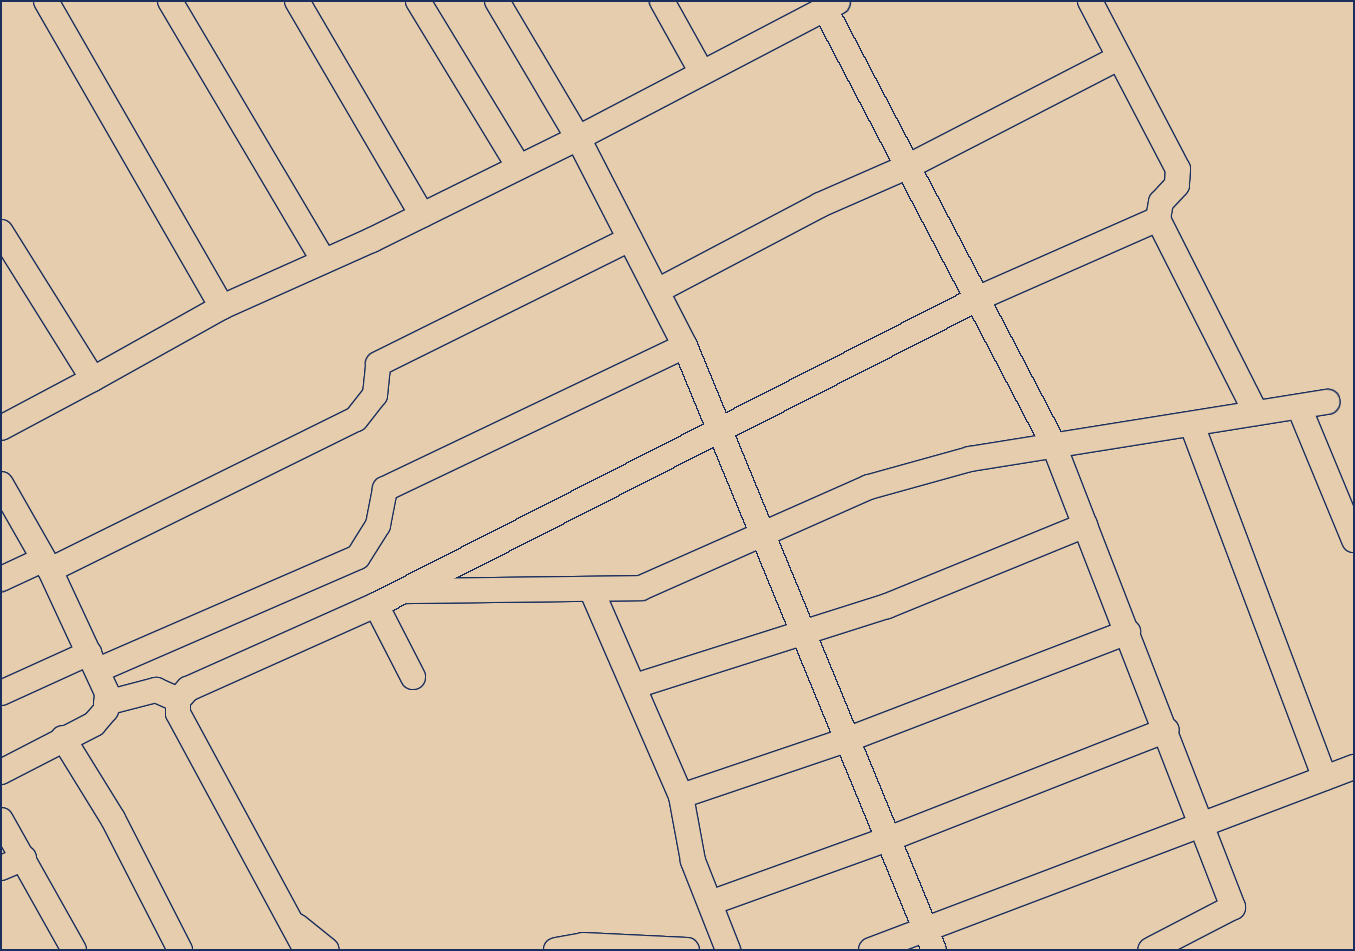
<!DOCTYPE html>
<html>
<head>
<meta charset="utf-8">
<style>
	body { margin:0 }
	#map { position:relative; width:1355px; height:951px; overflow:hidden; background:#e5cdad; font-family:Dekko,sans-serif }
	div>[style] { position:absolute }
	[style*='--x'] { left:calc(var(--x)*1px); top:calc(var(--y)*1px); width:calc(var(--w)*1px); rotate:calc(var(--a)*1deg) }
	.roads { filter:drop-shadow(1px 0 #1b2f5e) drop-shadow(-1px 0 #1b2f5e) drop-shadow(0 1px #1b2f5e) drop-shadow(0 -1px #1b2f5e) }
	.minor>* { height:24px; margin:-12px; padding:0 12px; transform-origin:12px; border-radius:12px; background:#e5cdad }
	span { translate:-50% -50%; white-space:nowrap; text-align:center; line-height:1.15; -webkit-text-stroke:5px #e5cdad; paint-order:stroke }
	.frame { position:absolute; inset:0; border:2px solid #1b2f5e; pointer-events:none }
</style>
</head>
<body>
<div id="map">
	<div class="roads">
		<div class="minor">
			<div style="--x:46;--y:1;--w:353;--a:60.1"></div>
			<div style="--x:170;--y:1;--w:302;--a:59.4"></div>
			<div style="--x:297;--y:1;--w:248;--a:59.7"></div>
			<div style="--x:418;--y:1;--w:194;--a:58.7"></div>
			<div style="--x:497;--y:1;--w:159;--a:59.4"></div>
			<div style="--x:578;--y:138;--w:234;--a:62.8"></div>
			<div style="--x:685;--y:346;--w:653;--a:67.6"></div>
			<div style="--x:662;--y:1;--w:80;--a:60.9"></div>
			<div style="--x:1090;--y:1;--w:190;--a:62.4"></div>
			<div style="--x:1178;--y:169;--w:16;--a:94"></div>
			<div style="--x:1177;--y:185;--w:23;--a:133"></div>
			<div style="--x:1161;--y:202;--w:17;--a:100"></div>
			<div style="--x:1158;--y:219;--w:217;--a:63.2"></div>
			<div style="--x:825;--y:9;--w:490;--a:62.3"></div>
			<div style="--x:1053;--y:443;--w:498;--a:68.8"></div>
			<div style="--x:1233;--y:907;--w:93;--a:152.6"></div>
			<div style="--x:1;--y:232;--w:173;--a:58"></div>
			<div style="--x:93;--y:379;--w:104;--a:152"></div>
			<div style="--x:657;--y:291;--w:184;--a:-27.8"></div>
			<div style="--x:820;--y:205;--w:97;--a:-23.7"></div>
			<div style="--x:909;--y:166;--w:235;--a:-27.3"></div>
			<div style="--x:93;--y:379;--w:148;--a:-29.2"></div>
			<div style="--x:222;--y:307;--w:164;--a:-24.1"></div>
			<div style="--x:372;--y:240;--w:230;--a:-26.3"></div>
			<div style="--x:578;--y:138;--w:293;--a:-27.6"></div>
			<div style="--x:1299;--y:407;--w:144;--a:67.5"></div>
			<div style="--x:1192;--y:425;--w:377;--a:69.4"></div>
			<div style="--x:1;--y:484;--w:99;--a:60.3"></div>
			<div style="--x:50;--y:570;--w:136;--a:65.1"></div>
			<div style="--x:107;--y:693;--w:17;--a:93"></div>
			<div style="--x:106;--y:710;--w:18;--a:131"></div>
			<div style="--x:94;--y:724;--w:105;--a:152.7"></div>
			<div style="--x:50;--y:570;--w:341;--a:-26.3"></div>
			<div style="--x:356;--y:419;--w:31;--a:-52"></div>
			<div style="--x:375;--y:395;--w:31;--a:-84"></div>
			<div style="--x:378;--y:364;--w:281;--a:-26.4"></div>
			<div style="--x:1;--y:579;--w:45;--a:-24.9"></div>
			<div style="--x:591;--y:589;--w:226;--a:66.5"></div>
			<div style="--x:681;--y:796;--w:66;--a:79.5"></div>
			<div style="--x:693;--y:861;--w:96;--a:68.5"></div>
			<div style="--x:406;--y:591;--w:235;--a:-0.7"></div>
			<div style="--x:641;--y:588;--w:249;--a:-23.9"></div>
			<div style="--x:869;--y:487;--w:105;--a:-15.5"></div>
			<div style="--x:970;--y:459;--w:362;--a:-9.1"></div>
			<div style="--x:376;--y:605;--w:81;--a:62.8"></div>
			<div style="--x:98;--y:670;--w:283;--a:-23.5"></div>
			<div style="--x:358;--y:557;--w:38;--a:-58"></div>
			<div style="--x:378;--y:525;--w:37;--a:-79"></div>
			<div style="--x:385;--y:489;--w:332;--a:-25.5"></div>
			<div style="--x:635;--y:686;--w:264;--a:-17.6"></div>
			<div style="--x:887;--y:606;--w:214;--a:-22.2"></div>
			<div style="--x:1;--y:693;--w:97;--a:-24.4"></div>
			<div style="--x:106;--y:703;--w:52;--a:-14.6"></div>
			<div style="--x:156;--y:690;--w:24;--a:24"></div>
			<div style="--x:63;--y:738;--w:95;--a:58.3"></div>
			<div style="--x:113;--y:819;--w:147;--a:62.9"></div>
			<div style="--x:681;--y:796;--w:177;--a:-18.7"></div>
			<div style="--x:849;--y:739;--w:299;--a:-21"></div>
			<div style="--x:1;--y:820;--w:149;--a:60.7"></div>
			<div style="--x:1;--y:868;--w:25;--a:-23"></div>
			<div style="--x:710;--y:903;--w:192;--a:-19.8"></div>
			<div style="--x:891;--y:838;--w:296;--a:-21.4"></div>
			<div style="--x:297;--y:926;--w:38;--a:39"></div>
			<div style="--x:306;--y:950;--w:269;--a:-118.4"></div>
			<div style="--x:178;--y:713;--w:13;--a:-90"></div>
			<div style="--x:178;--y:700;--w:15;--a:-48"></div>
			<div style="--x:188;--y:689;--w:206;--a:-24.1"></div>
			<div style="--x:376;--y:605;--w:677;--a:-26.98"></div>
			<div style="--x:979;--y:298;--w:196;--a:-23.8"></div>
			<div style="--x:556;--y:950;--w:27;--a:-10"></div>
			<div style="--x:583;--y:945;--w:104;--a:2.8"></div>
			<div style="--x:871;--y:950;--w:517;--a:-20.75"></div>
		</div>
	</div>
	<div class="frame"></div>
</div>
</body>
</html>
